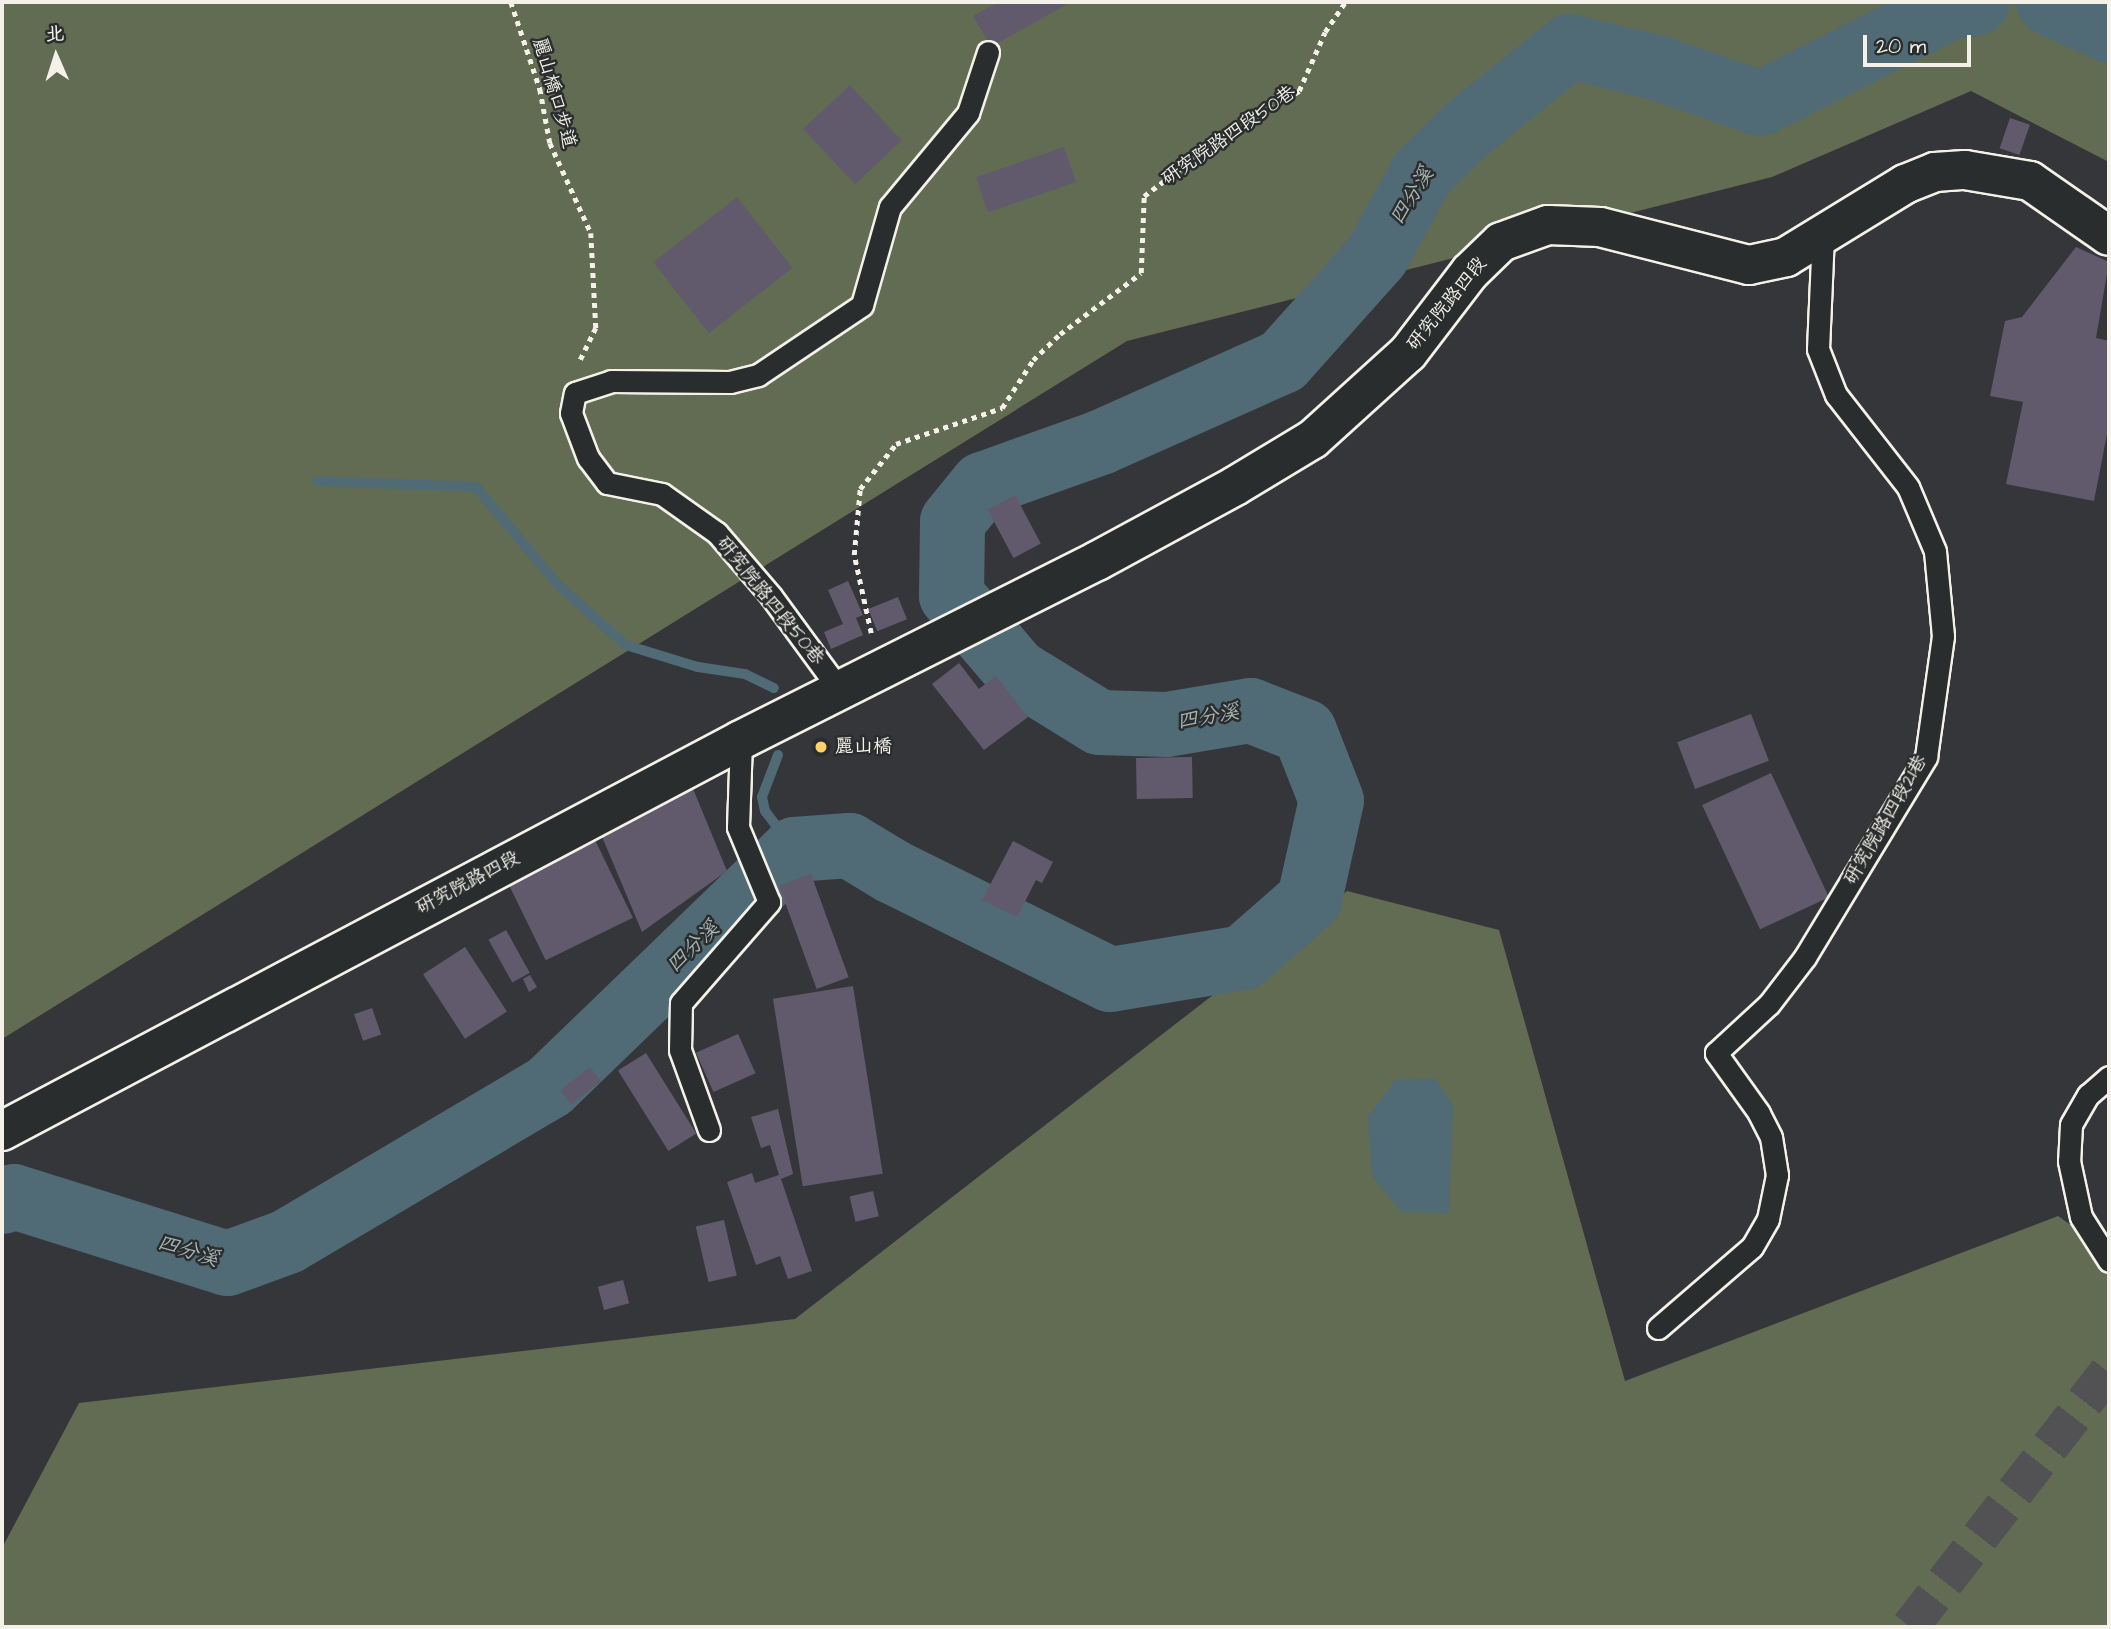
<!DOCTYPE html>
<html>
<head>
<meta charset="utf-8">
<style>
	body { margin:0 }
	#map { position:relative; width:2111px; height:1629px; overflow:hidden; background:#35363a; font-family:"Architects Daughter","LXGW WenKai TC",sans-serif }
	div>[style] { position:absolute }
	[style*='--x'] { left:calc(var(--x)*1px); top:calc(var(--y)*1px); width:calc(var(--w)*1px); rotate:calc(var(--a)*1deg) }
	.green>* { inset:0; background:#626c52 }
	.water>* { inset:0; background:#506b75 }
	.stream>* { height:10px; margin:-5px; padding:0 5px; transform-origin:5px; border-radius:5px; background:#506b75 }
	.river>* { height:65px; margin:-32.5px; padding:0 32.5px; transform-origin:32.5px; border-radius:32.5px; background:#506b75 }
	.building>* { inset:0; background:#615a6c; transform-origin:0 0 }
	.motorway-tunnel>* { height:38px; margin-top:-19px; transform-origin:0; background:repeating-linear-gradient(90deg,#525254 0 38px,transparent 0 57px) }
	.path>* { height:4.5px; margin-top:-2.25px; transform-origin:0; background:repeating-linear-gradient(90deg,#f4f1e8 0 5px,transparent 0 10px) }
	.roads { filter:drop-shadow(2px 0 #f4f1e8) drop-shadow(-2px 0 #f4f1e8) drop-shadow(0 2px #f4f1e8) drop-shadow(0 -2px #f4f1e8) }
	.service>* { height:21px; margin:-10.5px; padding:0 10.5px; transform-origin:10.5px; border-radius:10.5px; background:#2a2d2e }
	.minor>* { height:38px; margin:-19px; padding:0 19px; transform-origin:19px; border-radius:19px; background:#2a2d2e }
	.dots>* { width:19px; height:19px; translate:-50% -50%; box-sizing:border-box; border:4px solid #2a2d2e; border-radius:50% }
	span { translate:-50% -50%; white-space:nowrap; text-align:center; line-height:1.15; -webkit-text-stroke:5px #2a2d2e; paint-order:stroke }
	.street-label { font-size:19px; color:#f4f1e8 }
	.poi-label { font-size:19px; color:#f4f1e8 }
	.left { translate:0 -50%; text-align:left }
	.water-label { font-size:21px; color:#aab5b4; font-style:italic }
	.frame { position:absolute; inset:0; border:4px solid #f4f1e8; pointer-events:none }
	.north { position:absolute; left:21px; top:21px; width:70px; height:70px; -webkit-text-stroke:5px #2a2d2e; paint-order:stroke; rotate:357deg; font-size:19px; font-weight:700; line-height:28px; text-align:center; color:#f4f1e8 }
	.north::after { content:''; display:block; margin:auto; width:24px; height:32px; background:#f4f1e8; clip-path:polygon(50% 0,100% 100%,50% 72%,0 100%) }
	.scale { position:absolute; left:1863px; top:35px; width:108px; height:32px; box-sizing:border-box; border:4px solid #f4f1e8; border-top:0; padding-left:9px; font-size:21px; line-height:24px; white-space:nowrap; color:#f4f1e8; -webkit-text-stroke:5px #2a2d2e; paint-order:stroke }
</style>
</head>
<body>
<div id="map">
	<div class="green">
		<div style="clip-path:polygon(2px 2px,2109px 2px,2109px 162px,1971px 91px,1772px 177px,1127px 341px,2px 1039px)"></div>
		<div style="clip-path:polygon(1347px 891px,1499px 930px,1625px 1381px,2058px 1216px,2109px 1252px,2109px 1627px,2px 1627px,2px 1548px,79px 1403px,795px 1319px)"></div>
	</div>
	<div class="water">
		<div style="clip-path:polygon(1435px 1078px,1453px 1105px,1449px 1213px,1401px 1212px,1372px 1176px,1368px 1117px,1395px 1080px)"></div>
	</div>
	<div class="stream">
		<div style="--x:317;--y:481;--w:159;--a:2.2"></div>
		<div style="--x:476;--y:487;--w:126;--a:50.1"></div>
		<div style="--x:557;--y:584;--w:92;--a:41.5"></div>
		<div style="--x:626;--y:645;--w:75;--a:17"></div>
		<div style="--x:698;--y:667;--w:48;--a:8.5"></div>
		<div style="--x:745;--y:674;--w:32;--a:26"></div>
		<div style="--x:778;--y:755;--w:45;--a:110.9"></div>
		<div style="--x:762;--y:797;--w:14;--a:78"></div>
		<div style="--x:765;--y:811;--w:48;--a:52.7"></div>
	</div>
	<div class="river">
		<div style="--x:2048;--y:2;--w:67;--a:24.7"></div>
		<div style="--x:2;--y:1201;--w:12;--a:-24"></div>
		<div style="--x:13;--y:1196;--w:224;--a:17.4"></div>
		<div style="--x:227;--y:1263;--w:64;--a:-20.1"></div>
		<div style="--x:287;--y:1241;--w:304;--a:-30.6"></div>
		<div style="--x:549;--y:1086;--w:341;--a:-44"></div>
		<div style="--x:794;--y:849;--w:55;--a:-4.2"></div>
		<div style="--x:849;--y:845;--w:50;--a:31.2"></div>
		<div style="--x:892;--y:871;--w:243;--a:26.4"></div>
		<div style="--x:1110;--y:979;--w:135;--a:-9.4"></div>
		<div style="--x:1243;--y:957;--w:88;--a:-41.3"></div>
		<div style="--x:1309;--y:899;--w:101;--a:-77.5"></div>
		<div style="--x:1331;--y:800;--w:74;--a:-111.4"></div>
		<div style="--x:1304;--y:731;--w:58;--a:-158.7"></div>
		<div style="--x:1250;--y:710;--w:85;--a:170.5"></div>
		<div style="--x:1166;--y:724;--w:67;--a:-178.3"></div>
		<div style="--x:1099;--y:722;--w:97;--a:-148.4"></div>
		<div style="--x:1016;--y:671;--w:100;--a:-130.5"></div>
		<div style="--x:951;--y:595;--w:74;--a:-89.2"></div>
		<div style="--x:952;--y:521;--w:48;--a:-51"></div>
		<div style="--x:982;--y:484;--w:125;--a:-19.6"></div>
		<div style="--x:1100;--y:442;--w:199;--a:-24"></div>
		<div style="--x:1282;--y:361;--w:141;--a:-48.2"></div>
		<div style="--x:1376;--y:256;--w:96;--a:-61.3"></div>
		<div style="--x:1422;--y:172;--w:60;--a:-44.3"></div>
		<div style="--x:1465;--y:130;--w:134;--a:-38.9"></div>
		<div style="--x:1569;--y:46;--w:93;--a:13.7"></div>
		<div style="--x:1659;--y:68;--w:107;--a:19.1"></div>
		<div style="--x:1760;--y:103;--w:212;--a:-26.9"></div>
		<div style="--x:1949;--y:7;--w:28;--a:-10"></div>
	</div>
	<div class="building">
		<div style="clip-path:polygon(999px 2px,1071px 2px,991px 47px,973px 16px)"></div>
		<div style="left:850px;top:85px;width:76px;height:64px;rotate:47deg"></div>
		<div style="left:2010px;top:118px;width:21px;height:32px;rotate:19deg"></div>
		<div style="left:1064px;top:147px;width:37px;height:93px;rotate:71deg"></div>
		<div style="left:737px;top:197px;width:90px;height:106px;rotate:52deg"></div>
		<div style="clip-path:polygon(2076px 247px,2109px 262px,2096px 338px,2109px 341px,2109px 424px,2094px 501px,2006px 484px,2023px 402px,1990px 396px,2005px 321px,2022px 317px)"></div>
		<div style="left:1015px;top:495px;width:55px;height:31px;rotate:62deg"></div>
		<div style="clip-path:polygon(848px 581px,863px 615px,856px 618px,863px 635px,831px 649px,824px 632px,843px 624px,828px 590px)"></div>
		<div style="left:898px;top:597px;width:24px;height:32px;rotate:68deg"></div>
		<div style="clip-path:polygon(959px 663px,979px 689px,996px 676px,1028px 717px,984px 750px,932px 684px)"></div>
		<div style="left:1751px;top:714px;width:50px;height:79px;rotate:69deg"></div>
		<div style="left:1192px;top:757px;width:41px;height:56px;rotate:89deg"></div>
		<div style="left:1771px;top:773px;width:137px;height:76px;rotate:65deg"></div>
		<div style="clip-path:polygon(691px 784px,727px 871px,642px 932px,598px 827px)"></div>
		<div style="left:593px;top:836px;width:91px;height:97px;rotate:64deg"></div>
		<div style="clip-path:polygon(1013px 841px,1053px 862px,1042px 883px,1036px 880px,1017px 917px,982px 900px)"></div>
		<div style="left:811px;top:874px;width:110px;height:34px;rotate:70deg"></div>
		<div style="left:506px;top:930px;width:49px;height:20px;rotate:61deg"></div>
		<div style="left:465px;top:947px;width:77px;height:50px;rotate:57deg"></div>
		<div style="clip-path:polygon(530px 975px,537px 987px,529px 992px,523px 979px)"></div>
		<div style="left:853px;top:986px;width:190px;height:81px;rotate:81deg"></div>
		<div style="left:372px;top:1008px;width:28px;height:19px;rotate:71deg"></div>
		<div style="left:738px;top:1034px;width:43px;height:46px;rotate:66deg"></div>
		<div style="left:646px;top:1053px;width:95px;height:33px;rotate:58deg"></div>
		<div style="left:590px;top:1067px;width:18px;height:38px;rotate:52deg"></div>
		<div style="clip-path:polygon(778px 1109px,793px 1174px,781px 1179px,812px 1271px,788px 1279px,780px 1256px,756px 1265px,727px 1182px,752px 1173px,755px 1183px,779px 1175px,770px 1145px,761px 1148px,751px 1117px)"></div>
		<div style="left:873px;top:1191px;width:26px;height:24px;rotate:77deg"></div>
		<div style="left:724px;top:1220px;width:57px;height:29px;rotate:77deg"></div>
		<div style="left:623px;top:1280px;width:24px;height:26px;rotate:75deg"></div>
	</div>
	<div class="motorway-tunnel">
		<div style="--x:1910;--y:1627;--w:325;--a:-52.2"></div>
	</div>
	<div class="path">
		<div style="--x:511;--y:2;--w:92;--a:71.6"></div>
		<div style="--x:540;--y:89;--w:55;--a:79.5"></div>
		<div style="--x:550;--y:143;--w:99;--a:65.5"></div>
		<div style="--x:591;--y:233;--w:95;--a:87"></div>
		<div style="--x:596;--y:328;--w:37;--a:116"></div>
		<div style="--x:871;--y:633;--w:80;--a:-102.3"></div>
		<div style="--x:854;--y:555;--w:66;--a:-84.8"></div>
		<div style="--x:860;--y:489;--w:58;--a:-51.3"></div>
		<div style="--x:896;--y:444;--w:112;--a:-18.8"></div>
		<div style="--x:1002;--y:408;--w:57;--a:-57.1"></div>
		<div style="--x:1033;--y:360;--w:37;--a:-44"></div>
		<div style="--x:1060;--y:334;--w:101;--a:-37"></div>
		<div style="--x:1141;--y:273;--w:77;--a:-87.8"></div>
		<div style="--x:1144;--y:196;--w:103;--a:-37.1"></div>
		<div style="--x:1226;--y:134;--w:85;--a:-30.5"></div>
		<div style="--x:1299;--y:91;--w:64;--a:-66.2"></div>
		<div style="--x:1325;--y:32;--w:36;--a:-56"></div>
	</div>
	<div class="roads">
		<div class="service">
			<div style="--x:839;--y:689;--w:115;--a:-126.2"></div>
			<div style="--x:771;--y:596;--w:83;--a:-130.6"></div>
			<div style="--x:717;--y:533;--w:67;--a:-144.7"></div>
			<div style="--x:662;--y:494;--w:56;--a:-168.7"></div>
			<div style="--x:607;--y:483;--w:31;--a:-127"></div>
			<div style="--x:588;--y:458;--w:48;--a:-110.7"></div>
			<div style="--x:571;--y:413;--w:20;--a:-79"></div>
			<div style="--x:575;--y:393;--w:38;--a:-18"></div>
			<div style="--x:611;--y:381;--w:119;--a:0.5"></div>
			<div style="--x:730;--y:382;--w:29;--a:-14"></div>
			<div style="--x:758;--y:375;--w:125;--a:-33.9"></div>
			<div style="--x:862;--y:305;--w:102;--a:-74.1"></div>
			<div style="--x:890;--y:207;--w:122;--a:-50.3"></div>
			<div style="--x:968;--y:113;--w:64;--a:-71.8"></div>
			<div style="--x:2109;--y:1077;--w:28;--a:139"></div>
			<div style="--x:2088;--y:1095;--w:34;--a:120"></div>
			<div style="--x:2071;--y:1125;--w:36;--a:93"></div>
			<div style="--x:2069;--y:1161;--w:57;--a:77.9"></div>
			<div style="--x:2081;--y:1217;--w:52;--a:57.5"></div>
			<div style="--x:709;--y:1130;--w:85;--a:-109.9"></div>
			<div style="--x:680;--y:1050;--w:47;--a:-88.8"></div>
			<div style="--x:681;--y:1003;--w:134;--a:-48.9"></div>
			<div style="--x:769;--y:902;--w:81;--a:-112.5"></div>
			<div style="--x:738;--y:827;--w:87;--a:-88"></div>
			<div style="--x:1658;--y:1328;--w:124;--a:-40.8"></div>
			<div style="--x:1752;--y:1247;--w:32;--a:-60"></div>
			<div style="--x:1768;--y:1219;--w:45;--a:-78.4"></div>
			<div style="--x:1777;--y:1175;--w:38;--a:-99"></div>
			<div style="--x:1771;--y:1137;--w:27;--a:-117"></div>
			<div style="--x:1759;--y:1113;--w:74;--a:-125.6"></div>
			<div style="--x:1716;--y:1053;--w:72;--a:-42.8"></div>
			<div style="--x:1769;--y:1004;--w:59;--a:-52.5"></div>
			<div style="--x:1805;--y:957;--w:234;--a:-58.8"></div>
			<div style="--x:1926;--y:757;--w:122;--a:-82"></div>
			<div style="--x:1943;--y:636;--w:85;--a:-95.4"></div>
			<div style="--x:1935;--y:551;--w:69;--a:-112.9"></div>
			<div style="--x:1908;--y:487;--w:117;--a:-128"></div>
			<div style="--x:1836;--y:395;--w:49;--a:-111.4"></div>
			<div style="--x:1818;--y:349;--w:113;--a:-87.5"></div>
		</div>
		<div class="minor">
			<div style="--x:2;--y:1131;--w:836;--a:-27.88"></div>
			<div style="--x:741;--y:740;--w:398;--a:-26.7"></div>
			<div style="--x:1097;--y:561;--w:157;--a:-28.5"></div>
			<div style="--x:1235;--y:486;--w:91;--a:-31.1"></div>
			<div style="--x:1313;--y:439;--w:128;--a:-42.2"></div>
			<div style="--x:1408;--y:353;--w:102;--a:-52.6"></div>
			<div style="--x:1470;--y:272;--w:43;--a:-44.1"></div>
			<div style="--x:1501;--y:242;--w:50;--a:-19.9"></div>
			<div style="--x:1548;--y:225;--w:52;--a:2.2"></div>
			<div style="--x:1600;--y:227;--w:154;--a:14.3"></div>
			<div style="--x:1749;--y:265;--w:38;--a:-12"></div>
			<div style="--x:1786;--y:257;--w:140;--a:-31.5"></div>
			<div style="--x:1905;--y:184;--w:32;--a:-22"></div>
			<div style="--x:1935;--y:172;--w:30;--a:-4"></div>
			<div style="--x:1965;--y:170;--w:66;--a:9.6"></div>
			<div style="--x:2030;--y:181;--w:96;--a:34.8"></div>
		</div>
	</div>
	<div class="dots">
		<div style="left:821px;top:747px;background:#ffd166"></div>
	</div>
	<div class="street-label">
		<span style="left:554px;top:93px;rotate:74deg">麗山橋口步道</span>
		<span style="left:1229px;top:136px;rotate:-35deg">研究院路四段50巷</span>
		<span style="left:1447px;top:304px;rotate:-51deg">研究院路四段</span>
		<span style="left:770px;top:601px;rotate:51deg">研究院路四段50巷</span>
		<span style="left:1886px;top:820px;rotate:-60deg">研究院路四段21巷</span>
		<span style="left:468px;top:883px;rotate:-28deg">研究院路四段</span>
	</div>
	<div class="poi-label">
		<span class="left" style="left:835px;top:747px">麗山橋</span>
	</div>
	<div class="water-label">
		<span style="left:1412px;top:196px;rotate:-58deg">四分溪</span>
		<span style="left:1208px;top:717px;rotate:-10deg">四分溪</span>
		<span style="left:693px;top:947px;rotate:-44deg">四分溪</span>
		<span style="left:188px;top:1251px;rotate:17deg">四分溪</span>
	</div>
	<div class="frame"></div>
	<div class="north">北</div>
	<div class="scale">20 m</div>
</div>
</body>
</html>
